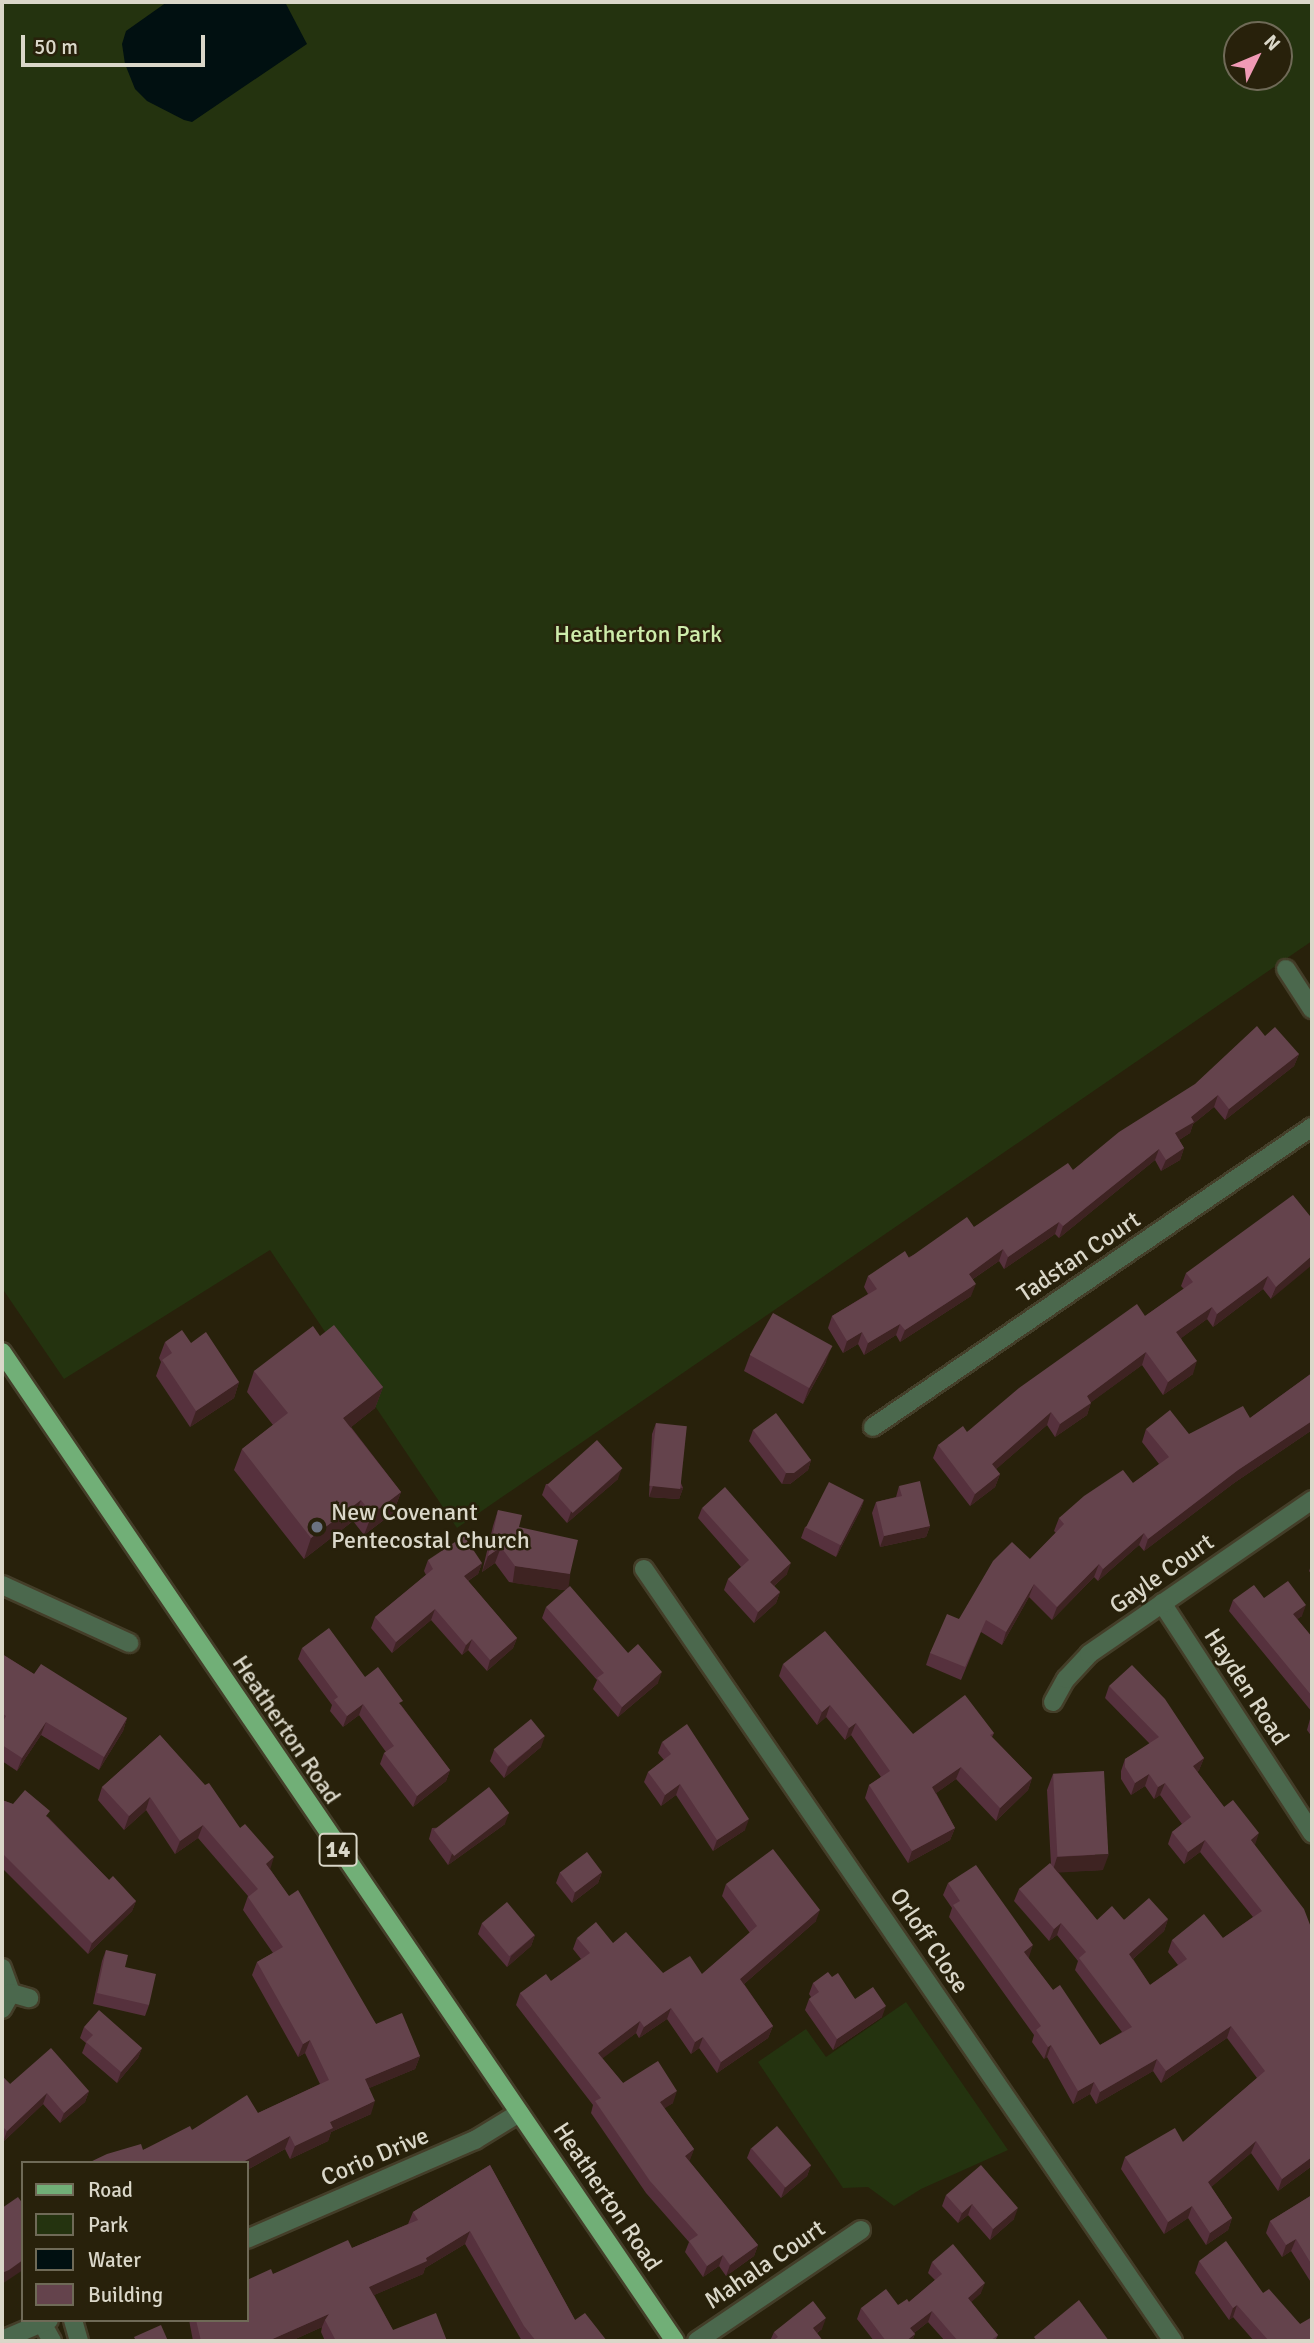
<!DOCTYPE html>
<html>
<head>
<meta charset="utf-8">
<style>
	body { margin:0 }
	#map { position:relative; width:1314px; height:2343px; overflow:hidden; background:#28210b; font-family:Signika,sans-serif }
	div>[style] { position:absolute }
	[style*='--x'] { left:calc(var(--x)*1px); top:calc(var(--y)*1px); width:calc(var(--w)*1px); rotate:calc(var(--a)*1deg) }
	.green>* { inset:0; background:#24330f }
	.water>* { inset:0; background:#011011 }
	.roads { filter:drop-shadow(2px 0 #443e29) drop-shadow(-2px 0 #443e29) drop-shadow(0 2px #443e29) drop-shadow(0 -2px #443e29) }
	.minor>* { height:18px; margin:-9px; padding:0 9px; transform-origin:9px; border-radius:9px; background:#4b684d }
	.primary>* { height:18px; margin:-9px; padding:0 9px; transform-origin:9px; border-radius:9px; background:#71af77 }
	.wall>* { inset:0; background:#56313d }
	.shaded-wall>* { inset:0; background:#3e2322; transform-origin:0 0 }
	.building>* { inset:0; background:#64434c; transform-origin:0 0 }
	.dots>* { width:19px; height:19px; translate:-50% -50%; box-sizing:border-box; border:4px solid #28210b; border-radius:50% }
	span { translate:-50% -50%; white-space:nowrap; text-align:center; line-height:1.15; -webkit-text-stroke:5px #28210b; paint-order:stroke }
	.shield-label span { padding:2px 5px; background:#28210b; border:2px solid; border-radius:5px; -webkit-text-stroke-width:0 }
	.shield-label { font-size:23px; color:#dad7c9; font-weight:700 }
	.park-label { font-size:24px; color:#cdecab }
	.street-label { font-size:24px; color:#dad7c9 }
	.poi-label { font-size:24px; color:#dad7c9 }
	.left { translate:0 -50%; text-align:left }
	.frame { position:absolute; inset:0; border:4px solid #dad7c9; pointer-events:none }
	.legend { position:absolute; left:21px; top:2161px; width:228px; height:161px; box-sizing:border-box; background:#28210b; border:2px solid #6f6a57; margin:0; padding:9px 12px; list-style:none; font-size:21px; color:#dad7c9 }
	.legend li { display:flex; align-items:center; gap:14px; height:35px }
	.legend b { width:35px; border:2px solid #6f6a57 }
	.north { position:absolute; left:1223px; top:21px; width:70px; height:70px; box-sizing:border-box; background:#28210b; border:2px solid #6f6a57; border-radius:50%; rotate:47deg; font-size:19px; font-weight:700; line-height:28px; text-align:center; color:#dad7c9 }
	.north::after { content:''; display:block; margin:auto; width:24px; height:32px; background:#f09ab5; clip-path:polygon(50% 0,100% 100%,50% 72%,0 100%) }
	.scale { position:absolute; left:21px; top:35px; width:184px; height:32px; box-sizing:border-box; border:4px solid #dad7c9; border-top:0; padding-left:9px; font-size:21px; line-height:24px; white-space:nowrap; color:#dad7c9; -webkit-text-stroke:5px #28210b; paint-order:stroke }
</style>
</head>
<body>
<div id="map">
	<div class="green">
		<div style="clip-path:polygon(evenodd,2px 2px,1312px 2px,1312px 941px,457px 1528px,270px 1250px,64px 1379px,2px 1288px,2px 2px,1237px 35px,1279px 35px,1279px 77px,1237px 77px,1237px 35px)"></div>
		<div style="clip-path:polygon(906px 2002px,1008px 2150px,921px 2189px,894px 2206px,868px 2187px,843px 2188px,758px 2062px,806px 2029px,826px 2057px)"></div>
	</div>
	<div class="water">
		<div style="clip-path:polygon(167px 2px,285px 2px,307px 44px,192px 122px,184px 120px,147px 101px,135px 89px,125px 64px,122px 44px,126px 31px)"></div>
	</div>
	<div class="roads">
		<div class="minor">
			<div style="--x:1286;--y:969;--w:48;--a:57"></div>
			<div style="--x:873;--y:1427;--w:532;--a:-34.35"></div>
			<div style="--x:644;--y:1569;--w:936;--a:55.58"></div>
			<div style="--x:2;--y:1585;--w:140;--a:24.5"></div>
			<div style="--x:1162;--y:1603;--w:275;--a:56.9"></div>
			<div style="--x:1053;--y:1702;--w:26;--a:-61"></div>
			<div style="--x:1066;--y:1679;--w:34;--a:-47"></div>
			<div style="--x:1089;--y:1654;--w:271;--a:-34.6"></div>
			<div style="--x:2;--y:1968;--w:27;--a:70"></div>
			<div style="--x:11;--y:1993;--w:18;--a:119"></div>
			<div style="--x:11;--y:1993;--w:19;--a:16"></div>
			<div style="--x:247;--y:2239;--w:249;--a:-23.5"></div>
			<div style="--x:475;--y:2140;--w:52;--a:-31.5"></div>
			<div style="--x:73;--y:2320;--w:22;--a:74"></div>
			<div style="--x:42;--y:2323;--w:21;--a:61"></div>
			<div style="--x:2;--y:2340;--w:51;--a:-23.1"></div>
			<div style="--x:697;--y:2341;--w:198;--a:-34.1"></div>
		</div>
		<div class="primary">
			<div style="--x:2;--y:1352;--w:1196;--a:55.77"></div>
		</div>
	</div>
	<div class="wall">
		<div style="clip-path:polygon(1265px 1036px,1299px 1054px,1294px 1066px,1225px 1120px,1214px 1107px,1193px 1124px,1190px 1133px,1179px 1140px,1184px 1148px,1180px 1160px,1161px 1171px,1155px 1160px,1059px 1238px,1055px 1234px,1004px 1269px,999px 1261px,973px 1279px,971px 1296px,900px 1342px,896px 1335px,864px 1355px,858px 1344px,843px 1353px,828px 1328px,832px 1316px,868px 1294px,864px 1287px,868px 1276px,974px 1227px,1073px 1170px)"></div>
		<div style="clip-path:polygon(1310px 1216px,1271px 1299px,1263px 1289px,1213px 1327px,1207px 1319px,1181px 1338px,1193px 1374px,1163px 1395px,1142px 1365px,1091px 1402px,1087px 1415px,1055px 1437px,1047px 1425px,996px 1469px,1000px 1474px,995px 1487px,970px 1506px,933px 1458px,938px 1445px,967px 1432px,1145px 1316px,1184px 1289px,1181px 1286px,1186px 1273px)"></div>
		<div style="clip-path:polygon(320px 1336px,383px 1387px,375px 1408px,351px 1427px,401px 1492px,393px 1513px,364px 1535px,353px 1521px,304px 1559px,234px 1470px,242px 1449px,273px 1425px,247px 1392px,254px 1371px)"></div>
		<div style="clip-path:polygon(165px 1342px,239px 1382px,234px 1398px,190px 1427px,156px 1376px,161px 1362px,159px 1358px)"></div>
		<div style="clip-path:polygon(750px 1355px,826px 1362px,803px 1404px,744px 1371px)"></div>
		<div style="clip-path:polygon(1312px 1373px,1312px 1430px,1234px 1483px,1144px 1551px,1139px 1545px,1098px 1581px,1094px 1577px,1052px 1620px,1029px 1597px,1002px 1645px,981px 1632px,961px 1680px,926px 1665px,930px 1653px,959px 1619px,1030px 1559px,1056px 1533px,1054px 1531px,1059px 1518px,1133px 1483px,1159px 1464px,1142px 1442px,1146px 1429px,1189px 1434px,1250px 1418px)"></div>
		<div style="clip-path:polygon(656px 1423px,683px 1488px,679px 1499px,649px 1497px,652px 1434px)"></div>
		<div style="clip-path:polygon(753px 1430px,811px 1460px,808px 1470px,790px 1484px,782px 1484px,749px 1441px)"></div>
		<div style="clip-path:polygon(618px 1479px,567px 1523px,542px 1495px,546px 1484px)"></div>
		<div style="clip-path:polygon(899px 1486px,930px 1526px,926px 1537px,880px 1547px,872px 1513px,876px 1502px,896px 1497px)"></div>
		<div style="clip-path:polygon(864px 1500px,860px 1511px,836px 1557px,801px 1538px,805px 1527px)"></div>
		<div style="clip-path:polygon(702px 1508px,787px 1574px,774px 1586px,780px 1592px,776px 1603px,754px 1623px,724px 1590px,728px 1579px,741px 1567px,698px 1518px)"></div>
		<div style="clip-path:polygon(498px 1510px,570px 1574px,564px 1590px,509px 1582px,495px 1563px,482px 1572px,493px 1526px)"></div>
		<div style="clip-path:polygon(428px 1560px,482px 1563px,478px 1574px,468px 1581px,517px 1638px,513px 1648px,487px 1671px,468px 1650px,462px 1655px,431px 1620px,392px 1653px,371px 1628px,375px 1617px,426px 1575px,424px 1571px)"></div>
		<div style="clip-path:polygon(1312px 1563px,1312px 1575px,1309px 1571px)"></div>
		<div style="clip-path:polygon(1264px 1598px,1302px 1616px,1297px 1619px,1312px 1637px,1312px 1712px,1229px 1611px,1233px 1600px)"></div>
		<div style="clip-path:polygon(546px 1607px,628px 1653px,658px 1683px,618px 1717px,593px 1689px,597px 1680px,542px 1618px)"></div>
		<div style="clip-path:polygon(302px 1648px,365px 1677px,401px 1705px,450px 1770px,446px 1781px,413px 1807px,380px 1764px,384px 1753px,386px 1752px,359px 1715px,343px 1727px,330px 1711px,332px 1705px,298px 1659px)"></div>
		<div style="clip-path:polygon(2px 1654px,34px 1674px,127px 1718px,123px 1731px,99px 1770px,41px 1735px,17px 1771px,2px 1761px)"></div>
		<div style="clip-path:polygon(783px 1664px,913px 1734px,994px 1733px,992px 1737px,1032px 1778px,1028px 1790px,996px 1821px,956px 1779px,936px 1793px,955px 1828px,950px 1840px,908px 1863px,865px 1798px,869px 1785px,881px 1777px,851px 1735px,845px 1740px,826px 1717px,817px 1725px,779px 1676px)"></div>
		<div style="clip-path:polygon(1109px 1686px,1204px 1758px,1199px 1770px,1197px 1772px,1254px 1845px,1312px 1930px,1312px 2166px,1278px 2191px,1251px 2153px,1211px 2187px,1232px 2218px,1228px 2230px,1206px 2245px,1188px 2218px,1164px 2234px,1121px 2169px,1125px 2157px,1183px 2142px,1257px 2078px,1227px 2038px,1161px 2083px,1153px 2071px,1096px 2104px,1090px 2094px,1073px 2104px,1047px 2057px,1044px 2059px,1032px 2042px,1034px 2035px,949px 1917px,952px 1908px,943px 1895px,948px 1883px,1029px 1957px,1028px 1958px,1053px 1990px,1100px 2045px,1122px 2032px,1075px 1970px,1078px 1961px,1057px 1935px,1049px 1941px,1014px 1901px,1019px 1889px,1051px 1865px,1047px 1790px,1053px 1774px,1103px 1870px,1058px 1872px,1097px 1920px,1168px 1919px,1164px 1931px,1133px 1959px,1150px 1985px,1178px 1965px,1168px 1952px,1172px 1940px,1223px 1938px,1253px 1917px,1200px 1852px,1184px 1864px,1168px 1844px,1172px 1832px,1182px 1824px,1160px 1795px,1154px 1799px,1145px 1786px,1131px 1795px,1121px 1779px,1121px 1771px,1125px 1759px,1150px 1744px,1105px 1698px)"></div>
		<div style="clip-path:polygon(1312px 1718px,1312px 1737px,1307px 1730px,1310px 1719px)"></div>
		<div style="clip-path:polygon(160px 1735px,240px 1828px,270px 1869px,376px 2024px,420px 2056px,415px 2069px,369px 2088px,371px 2114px,331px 2132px,328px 2141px,290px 2159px,285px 2149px,247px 2170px,247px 2163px,143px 2150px,192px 2130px,258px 2113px,320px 2084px,305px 2053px,298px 2057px,252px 1975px,257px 1962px,273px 1953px,243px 1910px,248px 1896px,198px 1838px,175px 1854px,146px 1810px,124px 1830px,98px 1800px,102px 1787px)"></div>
		<div style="clip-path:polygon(662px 1742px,745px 1830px,713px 1851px,676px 1795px,661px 1806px,644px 1782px,648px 1772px,664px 1760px,658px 1753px)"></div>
		<div style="clip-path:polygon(541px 1747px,504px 1778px,490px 1761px,494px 1750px)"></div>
		<div style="clip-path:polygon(2px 1800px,48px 1817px,109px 1880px,136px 1901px,132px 1911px,88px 1954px,2px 1868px)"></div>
		<div style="clip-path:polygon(505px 1824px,448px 1865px,429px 1839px,432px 1828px)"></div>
		<div style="clip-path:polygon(560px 1872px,602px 1872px,598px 1883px,572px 1903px,556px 1883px)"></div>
		<div style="clip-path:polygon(726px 1884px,816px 1921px,744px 1984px,773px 2026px,768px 2038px,717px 2073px,699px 2048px,691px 2054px,667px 2019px,639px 2038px,636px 2033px,602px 2058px,623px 2083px,673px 2103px,664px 2108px,694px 2149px,689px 2161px,758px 2245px,754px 2256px,726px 2276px,719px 2266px,703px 2277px,685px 2252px,689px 2242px,646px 2193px,591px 2113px,593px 2105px,516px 2005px,520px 1993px,551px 1981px,581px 1959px,573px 1949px,577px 1938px,613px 1943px,663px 1973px,702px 1974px,750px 1933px,722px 1896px)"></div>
		<div style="clip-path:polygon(482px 1923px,535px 1935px,531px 1946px,507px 1967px,478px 1934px)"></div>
		<div style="clip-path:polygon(106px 1950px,125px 1967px,149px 2005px,145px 2016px,93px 2004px,102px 1961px)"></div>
		<div style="clip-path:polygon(832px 1977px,855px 1999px,882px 2017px,833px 2050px,805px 2010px,809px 1999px,811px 1997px,809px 1994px,813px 1983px)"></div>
		<div style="clip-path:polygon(84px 2027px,142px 2048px,138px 2058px,117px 2083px,82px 2053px,86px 2043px,80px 2038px)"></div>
		<div style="clip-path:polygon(2px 2076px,10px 2084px,89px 2091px,85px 2102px,60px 2123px,43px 2104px,3px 2142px,2px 2141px)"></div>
		<div style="clip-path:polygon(751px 2148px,811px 2165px,807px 2176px,781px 2198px,747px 2158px)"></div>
		<div style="clip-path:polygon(490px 2165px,575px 2320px,607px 2341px,522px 2341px,465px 2244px,425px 2268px,423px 2274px,374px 2295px,393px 2330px,447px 2341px,325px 2341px,321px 2332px,322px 2327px,291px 2341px,193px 2341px,189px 2320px,247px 2320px,273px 2274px,352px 2248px,408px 2224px,413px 2212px)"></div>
		<div style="clip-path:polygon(946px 2195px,1014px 2219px,990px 2240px,968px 2215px,958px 2223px,942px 2206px)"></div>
		<div style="clip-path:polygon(1312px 2195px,1312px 2284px,1291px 2251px,1282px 2257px,1266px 2233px,1270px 2221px)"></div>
		<div style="clip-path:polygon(1199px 2261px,1263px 2293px,1300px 2324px,1312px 2341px,1254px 2341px,1233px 2317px,1229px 2320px,1195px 2273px)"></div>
		<div style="clip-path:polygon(932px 2262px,981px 2293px,971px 2302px,998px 2335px,995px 2341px,945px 2341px,928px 2322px,914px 2333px,915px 2334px,912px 2341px,874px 2341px,857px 2319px,861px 2308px,898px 2305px,909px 2302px,935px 2280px,928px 2273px)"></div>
		<div style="clip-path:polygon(822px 2329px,817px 2333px,823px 2341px,770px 2341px,774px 2332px)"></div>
	</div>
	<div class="shaded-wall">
		<div style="clip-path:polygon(1299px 1054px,1294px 1066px,1225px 1120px,1229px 1109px)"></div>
		<div style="clip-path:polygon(1218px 1095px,1214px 1107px,1193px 1124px,1190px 1133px,1171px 1145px,1175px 1133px,1191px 1117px)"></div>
		<div style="clip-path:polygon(1184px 1148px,1180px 1160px,1161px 1171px,1166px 1160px)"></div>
		<div style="clip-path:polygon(1159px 1149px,1155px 1160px,1059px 1238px,1063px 1226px)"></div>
		<div style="clip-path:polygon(1059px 1222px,1055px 1234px,1004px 1269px,1008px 1257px)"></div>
		<div style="clip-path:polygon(1003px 1249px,999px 1261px,964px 1285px,969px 1274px)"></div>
		<div style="clip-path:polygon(1312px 1256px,1312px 1265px,1271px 1299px,1276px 1287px)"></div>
		<div style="clip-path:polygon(1268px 1276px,1263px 1289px,1213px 1327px,1217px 1314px)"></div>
		<div style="clip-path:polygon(976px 1284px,971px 1296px,900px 1342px,905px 1330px)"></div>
		<div style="clip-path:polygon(1212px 1307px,1207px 1319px,1172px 1345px,1176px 1332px)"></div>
		<div style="clip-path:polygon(900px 1324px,896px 1335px,864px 1355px,868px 1343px)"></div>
		<div style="clip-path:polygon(862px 1332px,858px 1344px,843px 1353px,847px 1341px)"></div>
		<div style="clip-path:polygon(832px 1346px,826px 1362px,803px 1404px,809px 1388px)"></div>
		<div style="clip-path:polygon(1146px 1352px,1142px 1365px,1082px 1409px,1091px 1403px,1087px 1415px,1055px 1437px,1060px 1424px,1087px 1396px)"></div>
		<div style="clip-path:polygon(1197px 1361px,1193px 1374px,1163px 1395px,1168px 1382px)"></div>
		<div style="clip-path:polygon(239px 1382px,234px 1398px,190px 1427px,196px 1411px)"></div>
		<div style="clip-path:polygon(383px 1387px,375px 1408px,336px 1439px,343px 1418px)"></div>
		<div style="clip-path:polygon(1051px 1412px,1047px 1425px,987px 1477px,992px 1464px)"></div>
		<div style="clip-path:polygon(1312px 1421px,1312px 1430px,1234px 1483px,1144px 1551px,1148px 1539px,1238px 1470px)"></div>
		<div style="clip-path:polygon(811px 1460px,808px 1470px,790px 1484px,782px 1484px,786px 1473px)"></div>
		<div style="clip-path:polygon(622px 1468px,618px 1479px,567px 1523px,571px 1512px)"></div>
		<div style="clip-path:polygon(1000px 1474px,995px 1487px,970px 1506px,975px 1494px)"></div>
		<div style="clip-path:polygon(653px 1486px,683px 1488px,679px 1499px,649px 1497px)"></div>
		<div style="clip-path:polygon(401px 1492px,393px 1513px,364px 1535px,372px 1514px)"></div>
		<div style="clip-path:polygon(361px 1500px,353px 1521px,304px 1559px,311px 1538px)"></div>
		<div style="clip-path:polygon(864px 1500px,860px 1511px,836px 1557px,840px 1546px)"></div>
		<div style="clip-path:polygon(930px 1526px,926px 1537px,880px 1547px,884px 1536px)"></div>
		<div style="clip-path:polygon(1144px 1533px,1139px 1545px,1098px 1581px,1103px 1569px)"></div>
		<div style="clip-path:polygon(501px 1547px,495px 1563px,482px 1572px,488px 1556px)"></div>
		<div style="clip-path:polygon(482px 1563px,478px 1574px,460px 1586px,464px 1576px)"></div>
		<div style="clip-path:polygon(791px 1563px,787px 1574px,766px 1593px,770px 1582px)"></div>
		<div style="clip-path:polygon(1099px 1564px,1094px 1577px,1052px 1620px,1057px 1607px)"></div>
		<div style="left:515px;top:1566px;width:56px;height:17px;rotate:8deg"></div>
		<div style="clip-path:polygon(1034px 1584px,1029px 1597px,1002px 1645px,1006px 1632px)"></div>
		<div style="clip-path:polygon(780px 1592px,776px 1603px,754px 1623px,758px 1612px)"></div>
		<div style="clip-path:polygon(1306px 1605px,1302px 1616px,1289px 1625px,1293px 1614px)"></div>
		<div style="clip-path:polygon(435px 1609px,431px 1620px,392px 1653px,396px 1642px)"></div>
		<div style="clip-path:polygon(517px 1638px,513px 1648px,487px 1671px,490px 1660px)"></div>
		<div style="clip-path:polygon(472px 1639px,468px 1650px,462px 1655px,466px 1645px)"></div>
		<div style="clip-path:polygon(662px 1672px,658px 1683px,618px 1717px,622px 1707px)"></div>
		<div style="clip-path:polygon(363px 1704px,359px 1715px,343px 1727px,347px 1716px)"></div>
		<div style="clip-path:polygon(830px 1705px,826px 1717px,817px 1725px,822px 1712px)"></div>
		<div style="clip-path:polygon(127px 1718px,123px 1731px,99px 1770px,104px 1757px)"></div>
		<div style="clip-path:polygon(46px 1722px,41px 1735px,17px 1771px,22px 1758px)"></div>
		<div style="clip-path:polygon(856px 1723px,851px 1735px,845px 1740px,849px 1728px)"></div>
		<div style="clip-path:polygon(545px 1736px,541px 1747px,504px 1778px,508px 1767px)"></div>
		<div style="clip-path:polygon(1204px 1758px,1199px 1770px,1188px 1778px,1193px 1766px)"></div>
		<div style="clip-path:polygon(961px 1767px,956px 1779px,928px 1799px,932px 1787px)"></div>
		<div style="clip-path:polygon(450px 1770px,446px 1781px,413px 1807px,417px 1796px)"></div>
		<div style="clip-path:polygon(1149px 1774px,1145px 1786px,1131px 1795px,1135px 1783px)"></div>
		<div style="clip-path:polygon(1032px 1778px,1028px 1790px,996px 1821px,1000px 1808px)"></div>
		<div style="clip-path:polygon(1165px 1783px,1160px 1795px,1154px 1799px,1158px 1787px)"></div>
		<div style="clip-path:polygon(680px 1784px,676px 1795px,661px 1806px,665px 1795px)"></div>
		<div style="clip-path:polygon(150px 1797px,146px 1810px,124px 1830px,129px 1816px)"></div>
		<div style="clip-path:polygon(509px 1813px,505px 1824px,448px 1865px,452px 1854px)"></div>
		<div style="clip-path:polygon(749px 1819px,745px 1830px,713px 1851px,717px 1840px)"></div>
		<div style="clip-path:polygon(203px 1825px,198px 1838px,175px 1854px,180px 1841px)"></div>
		<div style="clip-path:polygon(955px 1828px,950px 1840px,908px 1863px,912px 1851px)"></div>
		<div style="clip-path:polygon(1259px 1833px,1255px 1845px,1251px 1840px)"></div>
		<div style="clip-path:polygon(1205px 1840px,1200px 1852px,1184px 1864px,1188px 1852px)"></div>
		<div style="clip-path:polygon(1109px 1854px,1103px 1870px,1052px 1873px,1057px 1857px)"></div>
		<div style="clip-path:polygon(274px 1857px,270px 1870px,266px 1864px)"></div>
		<div style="clip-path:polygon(602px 1872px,598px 1883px,572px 1903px,575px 1892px)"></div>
		<div style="clip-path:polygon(136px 1901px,132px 1911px,88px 1954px,92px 1943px)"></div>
		<div style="clip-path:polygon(820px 1910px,816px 1921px,736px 1991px,740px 1979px)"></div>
		<div style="clip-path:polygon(1168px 1919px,1164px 1931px,1125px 1966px,1129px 1954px)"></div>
		<div style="clip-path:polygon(1061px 1923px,1057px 1935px,1049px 1941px,1054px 1929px)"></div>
		<div style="clip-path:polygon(535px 1935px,531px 1946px,507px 1967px,511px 1956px)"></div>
		<div style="clip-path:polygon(1033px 1945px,1029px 1957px,1019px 1964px,1024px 1952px)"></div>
		<div style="clip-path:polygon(886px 2006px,882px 2017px,833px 2050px,837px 2039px)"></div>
		<div style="clip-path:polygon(671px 2008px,667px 2019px,639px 2038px,644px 2027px)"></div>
		<div style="clip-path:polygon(640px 2021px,636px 2033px,594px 2065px,598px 2053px)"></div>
		<div style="clip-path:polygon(773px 2026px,768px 2038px,717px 2073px,721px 2062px)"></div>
		<div style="clip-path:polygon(1231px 2026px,1227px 2038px,1161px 2083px,1166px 2071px)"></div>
		<div style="clip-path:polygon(703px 2037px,699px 2048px,691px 2054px,695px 2042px)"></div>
		<div style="clip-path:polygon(310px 2040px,305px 2053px,298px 2057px,303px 2044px)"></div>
		<div style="clip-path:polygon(1051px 2045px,1047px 2057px,1044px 2059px,1048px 2047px)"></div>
		<div style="clip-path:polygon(142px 2048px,138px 2058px,117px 2083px,121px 2072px)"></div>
		<div style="clip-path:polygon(420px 2056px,415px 2069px,360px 2092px,365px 2079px)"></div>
		<div style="clip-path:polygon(1157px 2059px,1153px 2071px,1096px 2104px,1100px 2092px)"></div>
		<div style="clip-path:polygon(1094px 2082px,1090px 2094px,1073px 2104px,1078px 2091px)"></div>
		<div style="clip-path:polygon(89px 2091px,85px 2102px,60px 2123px,64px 2113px)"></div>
		<div style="clip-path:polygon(677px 2091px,673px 2103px,656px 2114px,660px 2102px)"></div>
		<div style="clip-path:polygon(47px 2093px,43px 2104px,3px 2142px,7px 2131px)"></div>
		<div style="clip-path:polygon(375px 2101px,371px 2114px,331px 2132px,328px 2141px,290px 2159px,295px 2146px,330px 2122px)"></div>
		<div style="clip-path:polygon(290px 2136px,285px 2149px,247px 2170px,247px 2163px,241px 2163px)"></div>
		<div style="clip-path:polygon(1256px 2141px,1251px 2153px,1203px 2194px,1208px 2182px)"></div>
		<div style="clip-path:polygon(694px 2149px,690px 2160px,680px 2167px,685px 2156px)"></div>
		<div style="clip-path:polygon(1312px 2157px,1312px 2166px,1278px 2191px,1282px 2179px)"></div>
		<div style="clip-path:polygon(811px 2165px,807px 2176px,781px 2198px,785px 2187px)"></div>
		<div style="clip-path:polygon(972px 2204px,968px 2215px,958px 2223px,962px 2213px)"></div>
		<div style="clip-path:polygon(1192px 2206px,1188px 2218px,1164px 2234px,1168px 2222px)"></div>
		<div style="clip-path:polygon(1018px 2208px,1014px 2219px,990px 2240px,993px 2229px)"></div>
		<div style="clip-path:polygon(1232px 2218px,1228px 2230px,1206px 2245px,1210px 2233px)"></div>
		<div style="clip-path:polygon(470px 2231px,465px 2244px,425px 2268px,423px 2274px,365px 2299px,369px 2287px,426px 2258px)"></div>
		<div style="clip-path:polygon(1296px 2239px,1291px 2251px,1282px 2257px,1286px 2245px)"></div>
		<div style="clip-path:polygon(758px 2245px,754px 2256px,726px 2276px,730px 2265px)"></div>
		<div style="clip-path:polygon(723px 2255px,719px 2266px,703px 2277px,707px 2266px)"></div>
		<div style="clip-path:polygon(23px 2260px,23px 2270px,2px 2284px,2px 2273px)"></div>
		<div style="clip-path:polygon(985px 2283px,981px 2293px,964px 2309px,968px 2298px)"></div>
		<div style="clip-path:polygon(1237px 2305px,1233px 2317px,1229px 2320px,1233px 2308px)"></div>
		<div style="clip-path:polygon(932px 2311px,928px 2322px,906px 2339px,910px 2328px)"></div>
		<div style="clip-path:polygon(329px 2314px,325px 2320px,322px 2327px,291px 2341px,268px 2341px)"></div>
		<div style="clip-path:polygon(826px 2318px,822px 2329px,809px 2338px,813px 2328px)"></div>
		<div style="clip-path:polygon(915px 2334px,912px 2341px,906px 2341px)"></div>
	</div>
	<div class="building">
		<div style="clip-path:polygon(1257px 1026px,1265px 1036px,1275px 1027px,1299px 1054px,1229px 1109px,1218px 1095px,1191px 1117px,1194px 1122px,1175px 1133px,1184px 1148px,1166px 1160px,1159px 1149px,1063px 1226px,1059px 1222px,1008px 1257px,1003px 1249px,969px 1274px,976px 1284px,905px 1330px,900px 1324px,868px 1343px,862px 1332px,847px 1341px,832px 1316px,877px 1289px,868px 1276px,905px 1251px,909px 1258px,967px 1217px,974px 1227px,1068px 1163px,1073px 1170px,1119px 1132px,1195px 1084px)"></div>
		<div style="clip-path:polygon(1293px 1195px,1310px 1216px,1312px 1214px,1312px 1256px,1276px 1287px,1268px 1276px,1217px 1314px,1212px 1307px,1176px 1332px,1197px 1361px,1168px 1382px,1146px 1352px,1087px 1396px,1091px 1403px,1060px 1424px,1051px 1412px,992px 1464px,1000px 1474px,975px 1494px,938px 1445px,963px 1426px,967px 1432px,1019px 1388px,1137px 1304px,1145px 1316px,1193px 1282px,1186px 1273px)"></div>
		<div style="left:773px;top:1313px;width:68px;height:48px;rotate:29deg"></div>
		<div style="clip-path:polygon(334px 1325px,383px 1387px,343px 1418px,401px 1492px,372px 1514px,361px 1500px,311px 1538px,242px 1449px,288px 1413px,254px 1371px,313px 1326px,320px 1336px)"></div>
		<div style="clip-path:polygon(182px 1330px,191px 1343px,206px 1332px,239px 1382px,196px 1411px,162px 1360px,172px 1353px,165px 1342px)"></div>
		<div style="clip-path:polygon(1312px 1373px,1312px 1421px,1238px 1470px,1148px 1539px,1144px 1533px,1103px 1569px,1099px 1564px,1057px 1607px,1034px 1584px,1006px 1632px,986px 1620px,965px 1667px,930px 1653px,947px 1614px,959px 1619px,993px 1561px,1012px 1542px,1030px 1559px,1064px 1524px,1059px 1518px,1084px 1496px,1123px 1470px,1133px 1483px,1169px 1457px,1146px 1429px,1170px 1410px,1189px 1434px,1243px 1406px,1250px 1418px)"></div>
		<div style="clip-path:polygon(776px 1413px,811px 1460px,794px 1473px,786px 1473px,753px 1430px)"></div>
		<div style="left:656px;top:1423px;width:31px;height:63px;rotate:6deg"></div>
		<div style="left:597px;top:1440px;width:38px;height:67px;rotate:48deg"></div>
		<div style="clip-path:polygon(920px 1481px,930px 1526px,884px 1536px,876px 1502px,902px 1496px,899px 1486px)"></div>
		<div style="left:829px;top:1482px;width:39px;height:51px;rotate:27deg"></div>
		<div style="clip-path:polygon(725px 1487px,791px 1563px,770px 1582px,780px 1592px,758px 1612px,728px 1579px,749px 1560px,702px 1508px)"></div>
		<div style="clip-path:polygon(498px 1510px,522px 1515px,519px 1527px,578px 1540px,570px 1574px,515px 1566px,501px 1547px,488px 1556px)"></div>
		<div style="clip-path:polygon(464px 1536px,482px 1563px,464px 1576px,517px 1638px,490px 1660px,472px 1639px,466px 1645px,435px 1609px,396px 1642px,375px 1617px,433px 1569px,428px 1560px)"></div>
		<div style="clip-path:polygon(1288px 1581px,1306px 1605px,1293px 1614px,1312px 1637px,1312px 1696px,1233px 1600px,1254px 1585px,1264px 1598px)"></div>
		<div style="clip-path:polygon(570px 1586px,628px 1653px,638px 1644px,662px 1672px,622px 1707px,597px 1678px,604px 1673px,546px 1607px)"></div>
		<div style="clip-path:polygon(329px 1628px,365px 1677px,378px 1667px,403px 1701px,399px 1703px,450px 1770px,417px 1796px,384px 1753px,394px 1746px,363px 1704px,347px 1716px,334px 1700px,338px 1697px,302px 1648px)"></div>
		<div style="clip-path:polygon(825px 1631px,913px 1734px,965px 1695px,994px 1733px,990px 1735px,1032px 1778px,1000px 1808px,961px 1767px,932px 1787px,955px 1828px,912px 1851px,869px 1785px,890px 1771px,856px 1723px,849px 1728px,830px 1705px,822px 1712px,783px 1664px)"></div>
		<div style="clip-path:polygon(2px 1654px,34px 1674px,41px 1664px,127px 1718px,104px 1757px,46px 1722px,22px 1758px,2px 1745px,2px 1723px,6px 1716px,2px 1713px)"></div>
		<div style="clip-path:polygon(1132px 1665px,1165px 1699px,1204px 1758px,1193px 1766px,1224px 1807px,1233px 1800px,1259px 1833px,1251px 1840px,1304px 1909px,1312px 1930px,1312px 2157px,1282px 2179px,1256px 2141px,1208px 2182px,1232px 2218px,1210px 2233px,1192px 2206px,1168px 2222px,1125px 2157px,1175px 2128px,1183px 2142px,1265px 2071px,1231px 2026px,1166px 2071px,1157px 2059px,1100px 2092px,1094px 2082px,1078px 2091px,1051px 2045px,1048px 2047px,1036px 2030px,1041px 2026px,953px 1905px,960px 1901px,948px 1883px,976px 1865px,1033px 1945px,1024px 1952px,1053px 1990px,1060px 1985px,1100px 2045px,1132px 2027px,1079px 1958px,1086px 1952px,1061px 1923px,1054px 1929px,1019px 1889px,1050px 1863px,1097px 1920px,1112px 1906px,1124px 1920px,1149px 1898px,1168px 1919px,1129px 1954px,1150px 1985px,1187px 1959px,1172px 1940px,1204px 1914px,1223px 1938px,1262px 1911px,1205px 1840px,1188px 1852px,1172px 1832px,1191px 1817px,1165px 1783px,1158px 1787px,1149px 1774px,1135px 1783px,1125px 1767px,1125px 1759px,1159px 1737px,1109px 1686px)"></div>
		<div style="left:531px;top:1719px;width:22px;height:48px;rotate:51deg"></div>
		<div style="clip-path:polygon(687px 1724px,749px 1819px,717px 1840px,680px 1784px,665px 1795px,648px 1772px,671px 1754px,662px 1742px)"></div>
		<div style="clip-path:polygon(160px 1735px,205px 1785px,209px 1783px,240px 1828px,245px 1824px,274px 1857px,266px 1864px,289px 1896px,298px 1890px,376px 2024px,402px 2013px,420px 2056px,365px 2079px,375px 2101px,330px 2122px,333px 2128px,295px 2146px,290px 2136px,241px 2163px,88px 2163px,107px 2154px,141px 2144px,143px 2150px,190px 2126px,192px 2130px,247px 2095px,258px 2113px,329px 2080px,310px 2040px,303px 2044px,257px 1962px,283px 1947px,248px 1897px,258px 1889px,203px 1825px,180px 1841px,150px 1797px,129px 1816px,102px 1787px)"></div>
		<div style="left:1104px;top:1771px;width:83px;height:51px;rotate:87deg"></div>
		<div style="left:489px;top:1787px;width:33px;height:70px;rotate:52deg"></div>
		<div style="clip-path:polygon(25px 1790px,50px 1811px,46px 1816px,109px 1880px,113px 1876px,136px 1901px,92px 1943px,2px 1853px,2px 1800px,13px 1804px)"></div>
		<div style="clip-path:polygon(773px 1849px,820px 1910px,740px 1979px,773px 2026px,721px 2062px,703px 2037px,695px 2042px,671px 2008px,644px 2027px,640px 2021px,598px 2053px,623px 2083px,658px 2061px,677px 2091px,660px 2102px,694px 2149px,685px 2156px,758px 2245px,730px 2265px,723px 2255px,707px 2266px,689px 2241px,698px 2235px,650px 2181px,595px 2101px,601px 2098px,520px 1993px,546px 1974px,551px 1981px,590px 1953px,577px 1938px,596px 1922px,613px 1943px,626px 1932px,663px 1973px,690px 1956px,702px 1974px,757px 1926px,726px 1884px)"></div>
		<div style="left:587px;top:1852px;width:25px;height:34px;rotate:53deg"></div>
		<div style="left:507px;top:1902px;width:43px;height:33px;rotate:50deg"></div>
		<div style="clip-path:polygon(106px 1950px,128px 1955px,125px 1967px,156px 1974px,149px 2005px,97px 1993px)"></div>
		<div style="clip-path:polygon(828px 1972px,832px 1977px,838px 1973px,855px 1999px,873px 1987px,886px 2006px,837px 2039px,809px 1999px,819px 1992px,813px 1983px)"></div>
		<div style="clip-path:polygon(99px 2010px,142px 2048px,121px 2072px,86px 2042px,93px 2035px,84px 2027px)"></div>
		<div style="clip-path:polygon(51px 2048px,89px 2091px,64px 2113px,47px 2093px,7px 2131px,2px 2126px,2px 2076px,10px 2084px)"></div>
		<div style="left:777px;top:2126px;width:52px;height:34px;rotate:49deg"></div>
		<div style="clip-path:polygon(490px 2165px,575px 2320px,585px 2313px,607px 2341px,536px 2341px,524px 2326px,470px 2231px,426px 2258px,427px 2261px,369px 2287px,393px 2330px,436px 2313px,447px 2341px,336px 2341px,325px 2320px,329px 2314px,268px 2341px,201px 2341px,196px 2320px,247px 2320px,247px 2280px,271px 2269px,273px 2274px,348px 2240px,352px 2248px,418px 2220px,413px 2212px)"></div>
		<div style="clip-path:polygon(981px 2165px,1018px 2208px,993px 2229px,972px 2204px,962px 2213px,946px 2195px)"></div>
		<div style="clip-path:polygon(1312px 2195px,1312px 2265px,1296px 2239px,1286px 2245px,1270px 2221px)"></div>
		<div style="clip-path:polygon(18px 2197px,23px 2204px,23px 2260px,9px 2270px,2px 2273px,2px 2208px)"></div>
		<div style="clip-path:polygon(1226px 2241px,1263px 2293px,1269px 2289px,1300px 2324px,1312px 2317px,1312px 2341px,1269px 2341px,1237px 2305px,1233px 2308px,1199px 2261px)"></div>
		<div style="clip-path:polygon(953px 2244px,985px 2283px,968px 2298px,998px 2335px,990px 2341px,958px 2341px,932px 2311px,910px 2328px,915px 2334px,906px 2341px,886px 2341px,861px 2308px,886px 2289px,898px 2305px,907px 2299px,909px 2302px,942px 2274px,932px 2262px)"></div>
		<div style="clip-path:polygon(1079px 2300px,1109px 2341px,1037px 2341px,1034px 2337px)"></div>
		<div style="clip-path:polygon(813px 2301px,826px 2318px,813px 2328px,823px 2341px,772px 2341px,778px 2337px,774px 2332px)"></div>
		<div style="clip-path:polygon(161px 2325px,168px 2341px,136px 2341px,134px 2337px)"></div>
	</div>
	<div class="dots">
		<div style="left:317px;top:1527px;background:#6b7280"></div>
	</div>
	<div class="shield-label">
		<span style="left:338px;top:1850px">14</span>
	</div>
	<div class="park-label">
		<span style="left:638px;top:635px">Heatherton Park</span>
	</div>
	<div class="street-label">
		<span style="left:1079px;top:1257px;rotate:-34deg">Tadstan Court</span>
		<span style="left:1162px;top:1574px;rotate:-35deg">Gayle Court</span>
		<span style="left:1246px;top:1687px;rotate:57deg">Hayden Road</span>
		<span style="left:286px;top:1730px;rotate:56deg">Heatherton Road</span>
		<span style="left:929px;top:1941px;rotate:56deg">Orloff Close</span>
		<span style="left:375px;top:2157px;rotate:-23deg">Corio Drive</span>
		<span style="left:607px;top:2197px;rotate:56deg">Heatherton Road</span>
		<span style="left:765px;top:2265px;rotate:-34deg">Mahala Court</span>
	</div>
	<div class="poi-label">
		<span class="left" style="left:331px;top:1527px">New Covenant<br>Pentecostal Church</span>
	</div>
	<div class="frame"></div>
	<ul class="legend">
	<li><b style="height:9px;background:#71af77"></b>Road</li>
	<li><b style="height:19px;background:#24330f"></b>Park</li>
	<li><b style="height:19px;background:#011011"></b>Water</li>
	<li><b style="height:19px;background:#64434c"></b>Building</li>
	</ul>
	<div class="north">N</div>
	<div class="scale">50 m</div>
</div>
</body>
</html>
